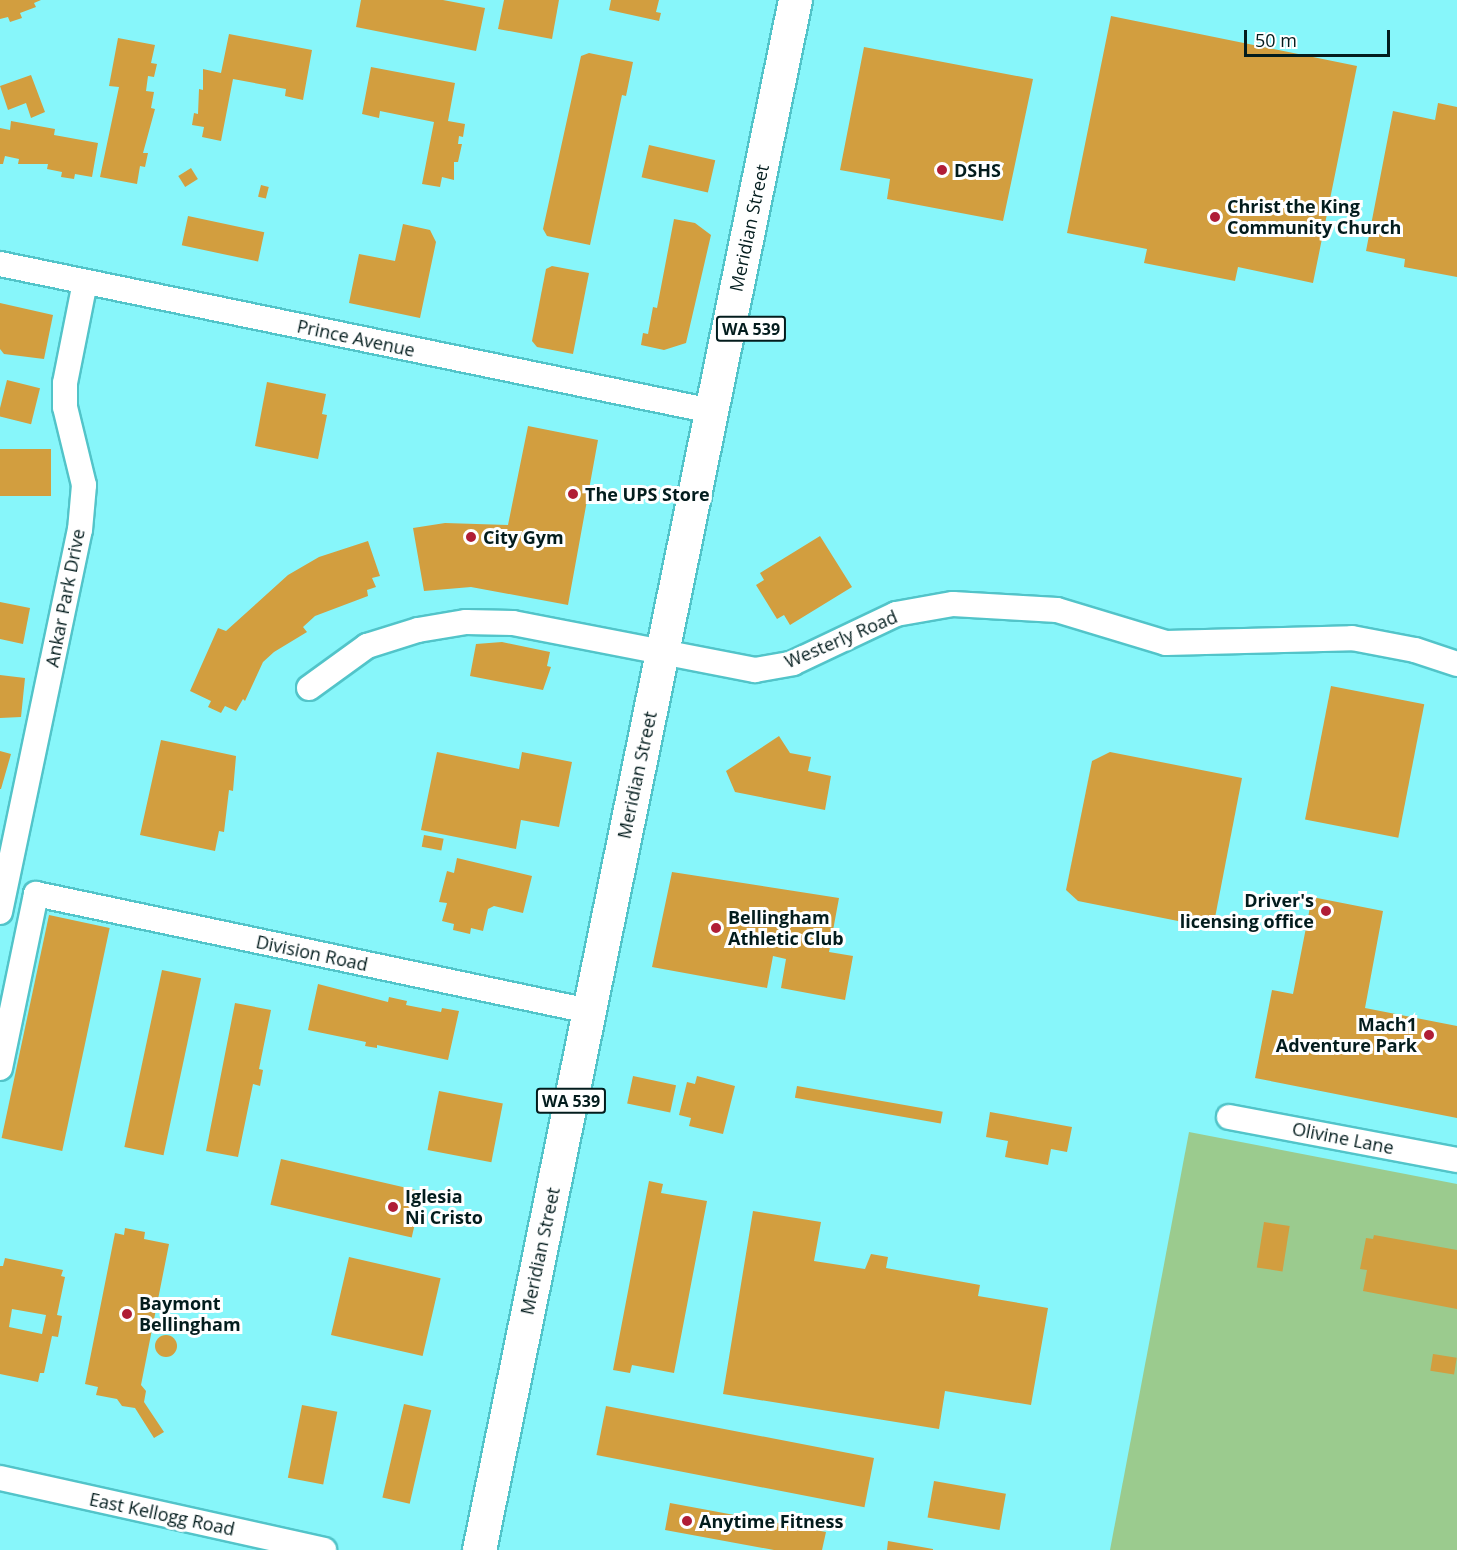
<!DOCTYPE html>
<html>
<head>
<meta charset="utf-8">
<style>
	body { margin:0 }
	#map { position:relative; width:1457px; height:1550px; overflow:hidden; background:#87f6fa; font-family:"Open Sans",sans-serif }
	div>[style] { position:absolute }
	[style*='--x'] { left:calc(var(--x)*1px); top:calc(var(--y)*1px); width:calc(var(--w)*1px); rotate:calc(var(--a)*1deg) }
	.green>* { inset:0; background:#9bcb8e }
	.building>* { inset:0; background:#d29e3f; transform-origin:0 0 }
	.round { border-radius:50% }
	.roads { filter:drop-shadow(2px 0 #52c4c9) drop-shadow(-2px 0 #52c4c9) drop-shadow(0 2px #52c4c9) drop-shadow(0 -2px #52c4c9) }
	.minor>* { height:24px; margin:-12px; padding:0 12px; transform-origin:12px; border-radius:12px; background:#fff }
	.highway>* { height:33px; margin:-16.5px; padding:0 16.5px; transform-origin:16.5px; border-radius:16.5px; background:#fff }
	.dots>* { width:16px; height:16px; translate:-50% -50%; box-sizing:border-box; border:3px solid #fff; border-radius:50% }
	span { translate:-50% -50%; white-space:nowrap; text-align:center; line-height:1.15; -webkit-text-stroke:6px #fff; paint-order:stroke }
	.shield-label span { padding:2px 4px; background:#fff; border:2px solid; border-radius:4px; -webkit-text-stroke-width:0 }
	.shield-label { font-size:16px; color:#031c1d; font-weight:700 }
	.poi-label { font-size:18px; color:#031c1d; font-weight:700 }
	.left { translate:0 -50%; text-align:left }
	.right { translate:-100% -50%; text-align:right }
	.street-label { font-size:18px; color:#031c1d }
	.scale { position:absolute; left:1244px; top:30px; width:146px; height:27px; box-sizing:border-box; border:3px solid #031c1d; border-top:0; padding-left:8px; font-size:18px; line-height:21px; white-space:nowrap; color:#031c1d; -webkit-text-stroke:4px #fff; paint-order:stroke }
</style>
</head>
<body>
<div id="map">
	<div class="green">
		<div style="clip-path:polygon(1189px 1132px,1457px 1184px,1457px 1550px,1110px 1550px)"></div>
	</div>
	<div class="building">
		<div style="clip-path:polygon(0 0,41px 0,34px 3px,36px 7px,20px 13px,22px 18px,10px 22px,8px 17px,0 19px)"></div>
		<div style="clip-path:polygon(361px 0,443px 0,485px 8px,476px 51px,356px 27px)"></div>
		<div style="clip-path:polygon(504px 0,559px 0,552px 39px,498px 29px)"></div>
		<div style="clip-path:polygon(611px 0,659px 0,656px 12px,661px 13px,659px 21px,609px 10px)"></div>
		<div style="clip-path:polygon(1111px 16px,1357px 66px,1313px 283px,1238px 267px,1235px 281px,1144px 263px,1147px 249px,1067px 233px)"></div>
		<div style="clip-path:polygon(229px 34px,312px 50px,303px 100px,285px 96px,286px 89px,233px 79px,221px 141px,202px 137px,204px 127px,192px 125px,194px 113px,198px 114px,199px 89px,203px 90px,203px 69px,221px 73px)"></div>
		<div style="clip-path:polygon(118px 38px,155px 45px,151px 63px,157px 64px,154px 77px,148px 76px,146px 91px,154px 92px,151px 108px,155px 109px,143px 153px,148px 153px,145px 167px,140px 166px,137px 184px,100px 177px,119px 87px,109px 86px)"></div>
		<div style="clip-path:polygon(864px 47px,1033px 79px,1003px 221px,887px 199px,890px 179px,840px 170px)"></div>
		<div style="clip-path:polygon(589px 53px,633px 62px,626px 96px,622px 95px,590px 245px,547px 236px,543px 229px,581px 56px)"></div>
		<div style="clip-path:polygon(371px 67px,455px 83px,448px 121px,465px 124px,463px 137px,459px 136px,458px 144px,462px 144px,458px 162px,454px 162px,454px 180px,442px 177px,440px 187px,422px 184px,434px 122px,380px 111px,379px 118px,362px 114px)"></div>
		<div style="clip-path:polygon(31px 75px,45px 112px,31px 118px,26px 103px,8px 110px,0 86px)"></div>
		<div style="clip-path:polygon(1438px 103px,1457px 107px,1457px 277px,1404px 267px,1405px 259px,1366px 251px,1393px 111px,1435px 120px)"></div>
		<div style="clip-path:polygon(11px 121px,55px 129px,54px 135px,98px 143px,92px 177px,75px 174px,74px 179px,61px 177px,62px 172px,47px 169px,48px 164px,18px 164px,19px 159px,5px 156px,3px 164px,0 164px,0 128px,10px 130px)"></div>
		<div style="left:649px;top:145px;width:68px;height:33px;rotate:13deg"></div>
		<div style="left:191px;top:168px;width:13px;height:15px;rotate:58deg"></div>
		<div style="left:261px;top:185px;width:8px;height:12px;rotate:14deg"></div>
		<div style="left:188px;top:216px;width:78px;height:30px;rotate:12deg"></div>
		<div style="clip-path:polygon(674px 219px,695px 223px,711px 235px,686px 343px,664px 350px,641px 345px,643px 333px,648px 334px,653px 307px,657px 308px)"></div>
		<div style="clip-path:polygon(403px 224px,430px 230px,436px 242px,420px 318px,349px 303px,359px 254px,395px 261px)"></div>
		<div style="clip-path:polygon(552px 266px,589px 273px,573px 354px,537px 347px,532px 341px,546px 269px)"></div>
		<div style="clip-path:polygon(0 303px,53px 315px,44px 359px,4px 354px,0 349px)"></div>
		<div style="left:7px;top:380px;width:34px;height:37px;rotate:14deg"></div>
		<div style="clip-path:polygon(267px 382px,326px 394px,322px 414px,327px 415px,318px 459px,255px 446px)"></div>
		<div style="clip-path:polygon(528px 426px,598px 440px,568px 605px,471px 587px,424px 591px,413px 528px,445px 523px,508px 525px)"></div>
		<div style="left:0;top:449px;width:51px;height:47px"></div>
		<div style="clip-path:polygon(820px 536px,852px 587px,790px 625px,784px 615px,777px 619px,756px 585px,764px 580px,760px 573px)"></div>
		<div style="clip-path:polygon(368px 541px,380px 576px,372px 578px,376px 587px,367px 590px,368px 596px,315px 616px,303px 627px,307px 632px,274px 652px,263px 662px,245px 701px,243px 699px,236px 711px,225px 706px,221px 713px,208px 707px,211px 701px,190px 691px,218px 628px,226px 631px,288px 575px,319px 557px)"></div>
		<div style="clip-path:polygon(0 602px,30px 608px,23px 644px,0 639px)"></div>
		<div style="clip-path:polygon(502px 642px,550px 652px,547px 666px,551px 667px,543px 690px,470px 676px,476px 644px)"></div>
		<div style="clip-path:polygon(0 675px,25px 678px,21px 717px,0 718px)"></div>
		<div style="left:1331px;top:686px;width:95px;height:136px;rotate:11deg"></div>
		<div style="clip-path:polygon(779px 736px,790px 753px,811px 757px,808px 771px,831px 776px,825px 810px,735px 792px,726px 771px)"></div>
		<div style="clip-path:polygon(161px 740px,236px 756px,233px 791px,229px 790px,224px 832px,219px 831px,215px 851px,140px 835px)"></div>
		<div style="clip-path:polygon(0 751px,11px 754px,1px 789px,0 789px)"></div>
		<div style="clip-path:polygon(437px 752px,519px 769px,522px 752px,572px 762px,559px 827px,521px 820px,516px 849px,421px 830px)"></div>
		<div style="clip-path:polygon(1110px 752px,1242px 778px,1213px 928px,1078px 901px,1066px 890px,1092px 761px)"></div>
		<div style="left:424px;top:835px;width:20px;height:12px;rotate:11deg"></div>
		<div style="clip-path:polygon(457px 858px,532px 876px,523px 913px,494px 906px,488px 909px,483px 931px,471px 928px,470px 934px,453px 930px,454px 924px,442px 921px,447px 903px,439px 902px,447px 871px,454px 873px)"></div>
		<div style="clip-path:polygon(672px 872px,839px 898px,829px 952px,853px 956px,845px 1000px,781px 988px,786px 959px,773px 956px,767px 988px,652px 967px)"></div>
		<div style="clip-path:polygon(1312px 897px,1383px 911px,1365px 1008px,1457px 1026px,1457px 1118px,1255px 1078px,1272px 990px,1293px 994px)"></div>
		<div style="left:49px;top:915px;width:62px;height:228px;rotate:12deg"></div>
		<div style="left:162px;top:970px;width:40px;height:181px;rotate:12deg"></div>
		<div style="clip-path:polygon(318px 984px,388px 1002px,389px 997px,407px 1001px,406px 1005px,441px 1012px,442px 1008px,459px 1011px,448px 1060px,377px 1045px,377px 1048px,365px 1046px,366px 1042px,308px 1030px)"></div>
		<div style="clip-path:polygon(235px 1003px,271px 1010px,259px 1069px,263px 1070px,260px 1086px,253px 1084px,238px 1157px,206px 1151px)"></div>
		<div style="left:633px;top:1076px;width:44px;height:28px;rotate:12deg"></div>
		<div style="clip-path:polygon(697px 1076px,735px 1086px,723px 1134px,689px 1126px,691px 1118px,679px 1115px,687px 1082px,695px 1084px)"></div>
		<div style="left:797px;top:1086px;width:148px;height:12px;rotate:10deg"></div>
		<div style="left:439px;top:1091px;width:65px;height:60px;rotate:11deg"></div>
		<div style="clip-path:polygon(990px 1112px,1072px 1127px,1067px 1152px,1051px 1149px,1048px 1165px,1005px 1157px,1008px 1141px,986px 1137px)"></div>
		<div style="left:281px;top:1159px;width:145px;height:47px;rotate:13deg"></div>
		<div style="clip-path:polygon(649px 1181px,663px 1184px,661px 1193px,707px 1201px,674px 1373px,632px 1365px,630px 1373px,613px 1370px)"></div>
		<div style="clip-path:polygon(753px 1211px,821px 1222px,814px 1261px,865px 1269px,871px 1254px,888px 1257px,886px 1268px,980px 1285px,978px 1296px,1048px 1308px,1031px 1405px,945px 1391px,939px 1429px,723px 1394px)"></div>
		<div style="left:1264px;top:1222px;width:26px;height:46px;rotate:9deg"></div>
		<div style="clip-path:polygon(125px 1228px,145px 1232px,144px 1239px,169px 1244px,141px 1385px,146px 1391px,144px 1402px,164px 1432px,154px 1438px,135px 1408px,122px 1406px,117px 1399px,96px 1395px,98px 1387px,85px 1384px,115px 1233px,124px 1235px)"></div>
		<div style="clip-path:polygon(1374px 1235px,1457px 1250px,1457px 1309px,1363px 1291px,1367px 1270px,1360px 1269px,1366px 1238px,1373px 1239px)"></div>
		<div style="left:349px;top:1257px;width:94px;height:80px;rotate:13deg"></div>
		<div style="clip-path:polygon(evenodd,5px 1258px,63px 1270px,61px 1276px,65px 1277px,57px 1315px,62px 1316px,58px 1337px,52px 1336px,44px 1373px,40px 1373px,38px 1382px,0 1374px,0 1266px,3px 1266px,5px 1258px,12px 1309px,46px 1315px,42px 1334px,9px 1327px,12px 1309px)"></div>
		<div class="round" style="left:155px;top:1335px;width:22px;height:22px"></div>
		<div style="left:1433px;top:1354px;width:24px;height:17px;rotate:9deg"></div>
		<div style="left:404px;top:1404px;width:28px;height:96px;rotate:13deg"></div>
		<div style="left:302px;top:1405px;width:36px;height:74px;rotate:11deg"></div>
		<div style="left:606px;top:1406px;width:273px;height:50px;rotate:11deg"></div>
		<div style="left:934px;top:1481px;width:73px;height:37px;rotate:10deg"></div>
		<div style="clip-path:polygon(670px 1503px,826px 1532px,822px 1550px,774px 1550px,665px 1530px)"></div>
		<div style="clip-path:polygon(888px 1541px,933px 1549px,933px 1550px,887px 1550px)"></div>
	</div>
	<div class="roads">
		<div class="minor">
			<div style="--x:0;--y:264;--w:727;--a:11.67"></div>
			<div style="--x:309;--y:688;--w:72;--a:-35.9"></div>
			<div style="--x:367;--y:646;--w:53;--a:-17.4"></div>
			<div style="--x:418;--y:630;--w:49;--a:-9.5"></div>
			<div style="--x:466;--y:622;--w:47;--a:1.2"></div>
			<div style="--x:513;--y:623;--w:247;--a:11"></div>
			<div style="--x:755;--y:670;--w:39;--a:-10"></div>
			<div style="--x:793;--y:663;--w:114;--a:-25.4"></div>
			<div style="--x:896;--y:614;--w:58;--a:-10"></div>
			<div style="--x:953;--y:604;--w:104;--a:3.3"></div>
			<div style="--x:1057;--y:610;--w:114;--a:16.8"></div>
			<div style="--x:1166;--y:643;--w:186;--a:-1.5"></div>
			<div style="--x:1352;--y:638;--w:64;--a:10.8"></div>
			<div style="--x:1415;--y:650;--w:44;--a:18.4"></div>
			<div style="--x:0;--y:912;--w:390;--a:-78.2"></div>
			<div style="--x:80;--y:530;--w:45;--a:-84.9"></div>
			<div style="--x:84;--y:485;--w:80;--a:-103.7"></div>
			<div style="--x:65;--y:407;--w:24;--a:-90"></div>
			<div style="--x:65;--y:383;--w:103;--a:-78.8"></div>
			<div style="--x:0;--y:1068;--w:178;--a:-78.3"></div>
			<div style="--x:36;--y:894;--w:565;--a:11.95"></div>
			<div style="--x:1229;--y:1117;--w:232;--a:10.7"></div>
			<div style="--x:0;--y:1478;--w:332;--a:12.5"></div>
		</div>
		<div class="highway">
			<div style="--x:479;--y:1550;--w:1582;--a:-78.48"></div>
		</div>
	</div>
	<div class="dots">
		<div style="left:942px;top:170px;background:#b01d36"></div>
		<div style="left:1215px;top:217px;background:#b01d36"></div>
		<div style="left:573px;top:494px;background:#b01d36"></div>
		<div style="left:471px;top:537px;background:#b01d36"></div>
		<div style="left:1326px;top:911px;background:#b01d36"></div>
		<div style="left:716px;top:928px;background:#b01d36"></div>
		<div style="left:1429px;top:1035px;background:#b01d36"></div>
		<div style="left:393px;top:1207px;background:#b01d36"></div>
		<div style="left:127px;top:1314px;background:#b01d36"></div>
		<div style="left:687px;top:1521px;background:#b01d36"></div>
	</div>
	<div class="shield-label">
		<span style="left:751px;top:329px">WA 539</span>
		<span style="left:571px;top:1101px">WA 539</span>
	</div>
	<div class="poi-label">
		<span class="left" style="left:954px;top:170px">DSHS</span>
		<span class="left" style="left:1227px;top:217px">Christ the King<br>Community Church</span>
		<span class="left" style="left:585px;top:494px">The UPS Store</span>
		<span class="left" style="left:483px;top:537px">City Gym</span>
		<span class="right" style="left:1314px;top:911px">Driver's<br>licensing office</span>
		<span class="left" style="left:728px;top:928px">Bellingham<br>Athletic Club</span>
		<span class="right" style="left:1417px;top:1035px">Mach1<br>Adventure Park</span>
		<span class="left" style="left:405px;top:1207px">Iglesia<br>Ni Cristo</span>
		<span class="left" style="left:139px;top:1314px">Baymont<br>Bellingham</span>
		<span class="left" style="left:699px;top:1521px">Anytime Fitness</span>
	</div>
	<div class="street-label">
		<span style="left:749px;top:228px;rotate:-78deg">Meridian Street</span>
		<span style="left:356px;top:338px;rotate:12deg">Prince Avenue</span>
		<span style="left:65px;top:598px;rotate:-79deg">Ankar Park Drive</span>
		<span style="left:841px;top:639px;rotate:-23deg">Westerly Road</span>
		<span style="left:637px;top:775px;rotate:-78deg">Meridian Street</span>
		<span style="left:312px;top:953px;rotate:12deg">Division Road</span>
		<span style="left:1343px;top:1138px;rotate:11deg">Olivine Lane</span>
		<span style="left:540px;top:1251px;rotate:-78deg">Meridian Street</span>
		<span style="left:162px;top:1514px;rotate:12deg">East Kellogg Road</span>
	</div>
	<div class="scale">50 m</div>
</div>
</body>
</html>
